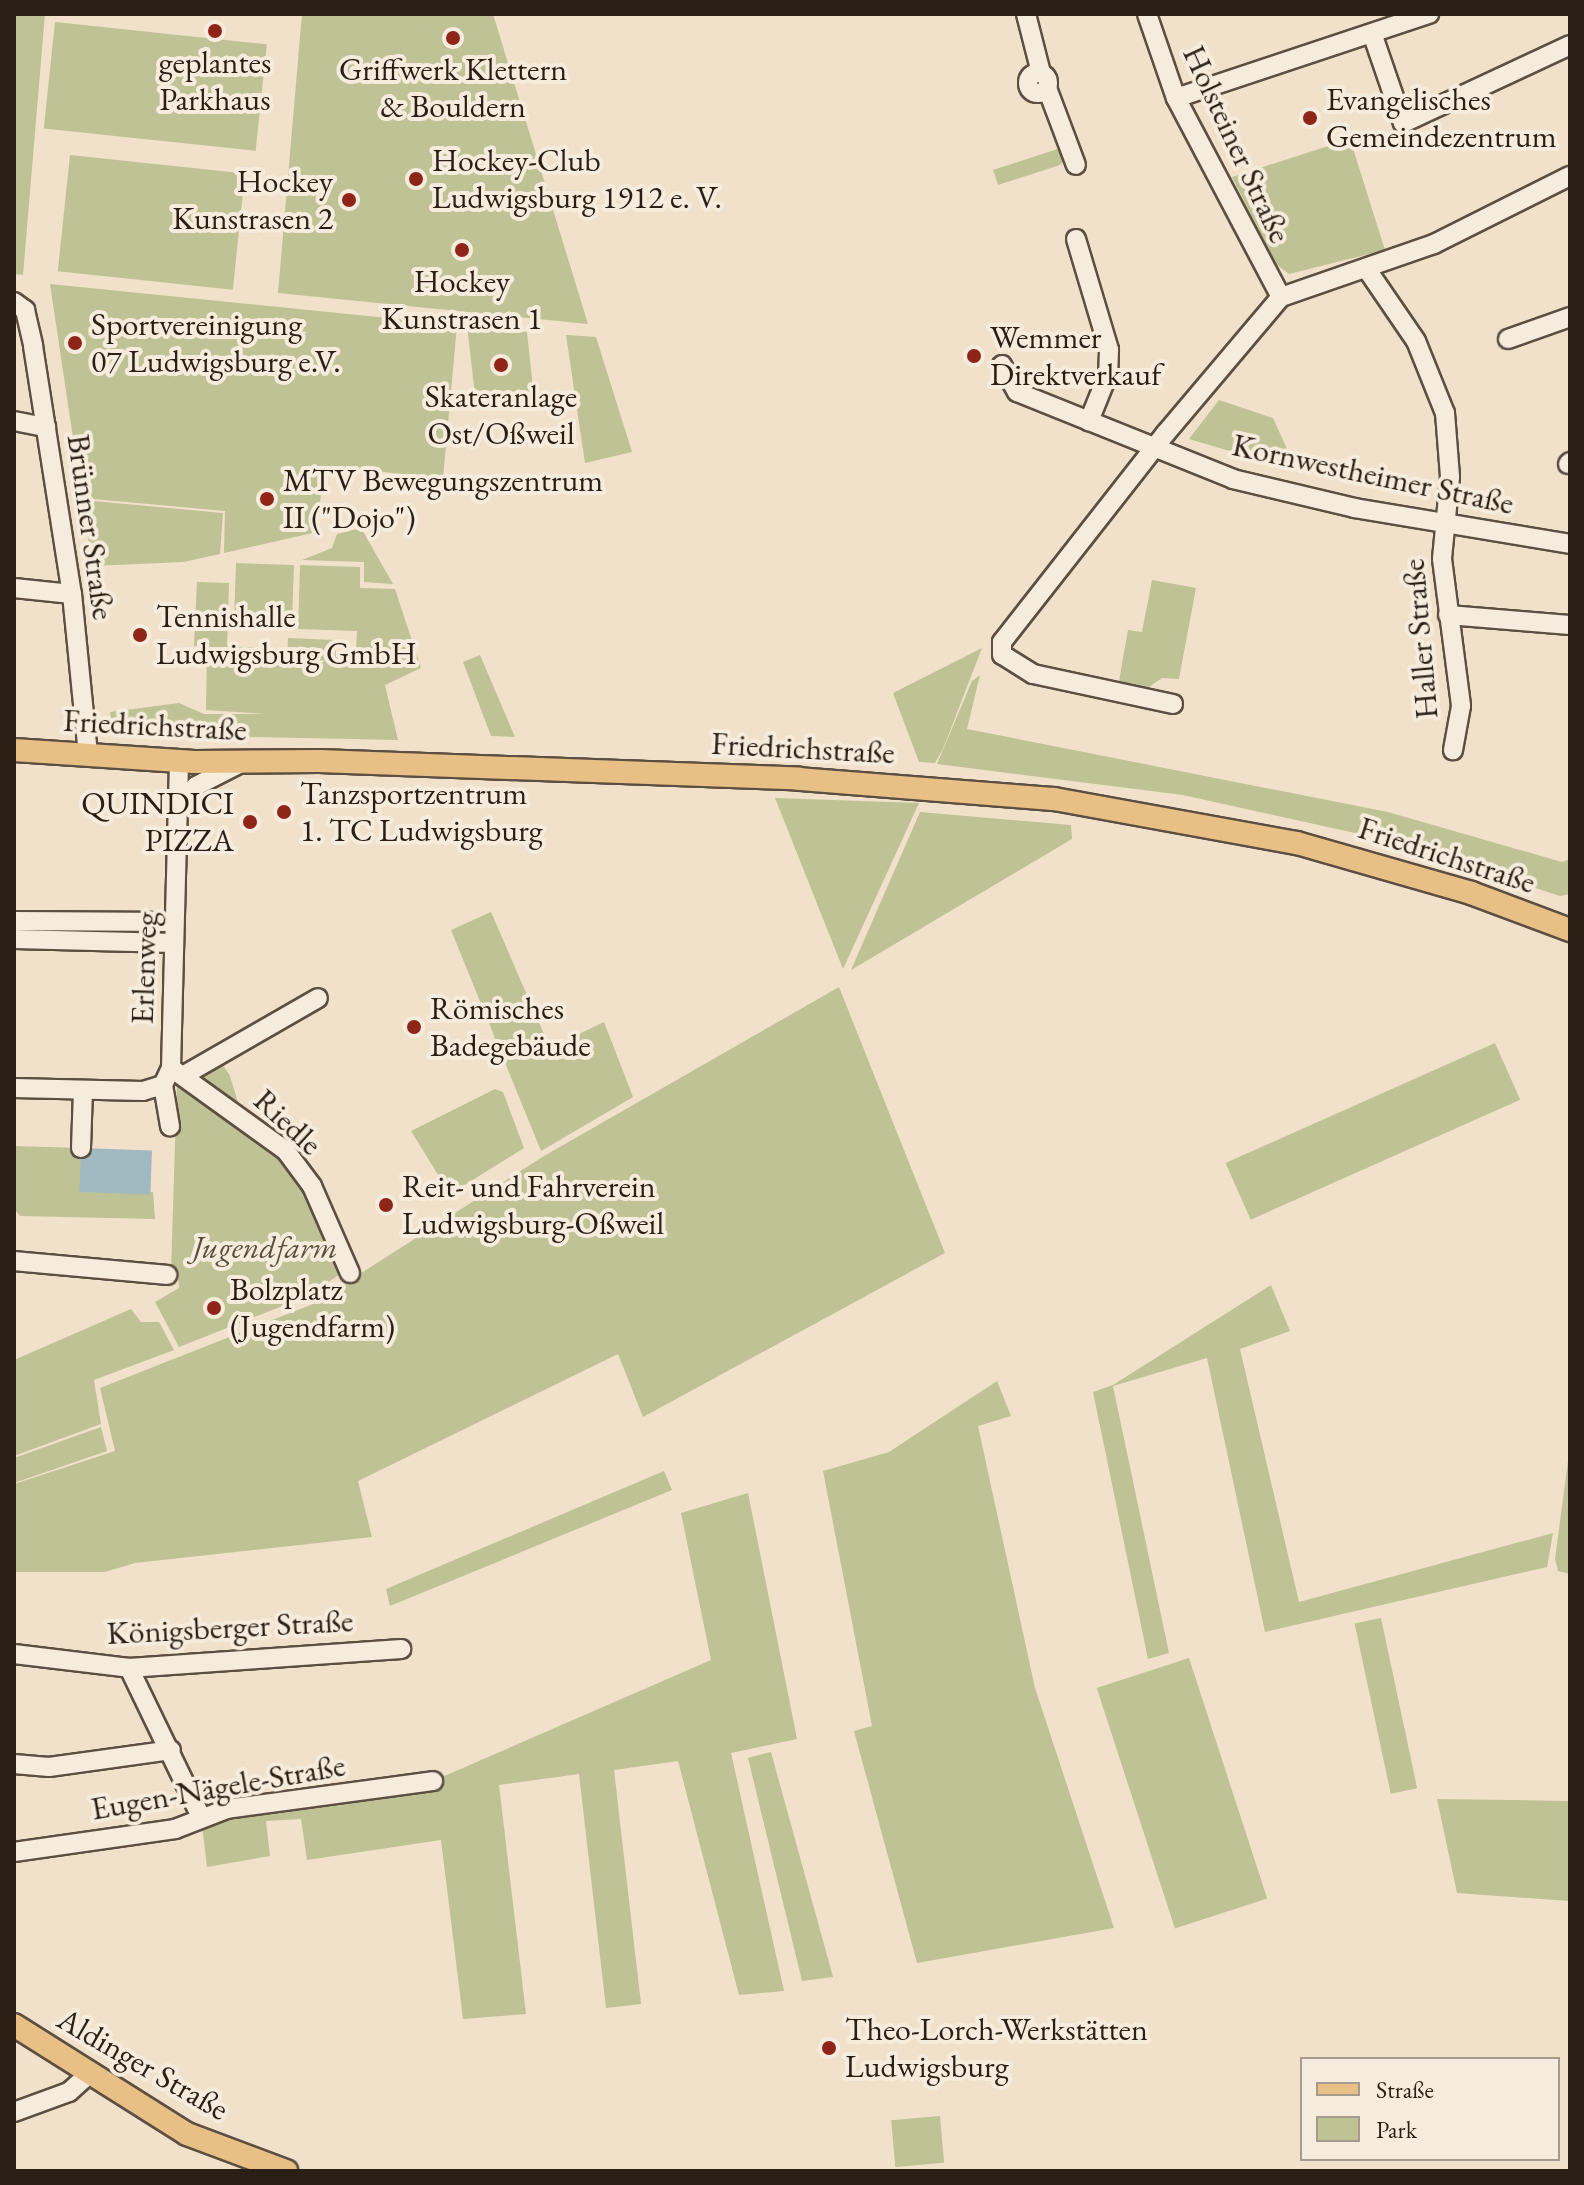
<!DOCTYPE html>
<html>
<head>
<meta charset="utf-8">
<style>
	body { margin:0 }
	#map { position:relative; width:1584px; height:2185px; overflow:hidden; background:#f1e1ca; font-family:"EB Garamond",serif }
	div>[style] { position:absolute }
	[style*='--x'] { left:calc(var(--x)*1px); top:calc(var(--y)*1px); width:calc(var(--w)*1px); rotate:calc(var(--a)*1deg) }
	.green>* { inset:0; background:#bec294; transform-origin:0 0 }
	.water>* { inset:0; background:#a1bac2; transform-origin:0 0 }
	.roads { filter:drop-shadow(2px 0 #5c4f42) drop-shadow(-2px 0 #5c4f42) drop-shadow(0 2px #5c4f42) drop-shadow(0 -2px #5c4f42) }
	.minor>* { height:18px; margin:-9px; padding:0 9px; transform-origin:9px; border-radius:9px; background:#f6ecdd }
	.minor>.ring { margin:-9px; padding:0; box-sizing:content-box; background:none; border:18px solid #f6ecdd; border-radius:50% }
	.major>* { height:22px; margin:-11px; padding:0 11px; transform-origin:11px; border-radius:11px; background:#e8c085 }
	.dots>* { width:22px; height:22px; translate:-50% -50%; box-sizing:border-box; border:4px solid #f6ecdd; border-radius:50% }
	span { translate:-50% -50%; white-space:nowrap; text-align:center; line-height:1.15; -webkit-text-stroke:8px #f6ecdd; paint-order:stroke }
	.poi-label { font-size:32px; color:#2a1e15 }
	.left { translate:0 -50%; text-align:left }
	.right { translate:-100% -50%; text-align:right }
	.street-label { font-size:32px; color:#2a1e15 }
	.park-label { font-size:32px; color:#564f3b; font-style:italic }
	.frame { position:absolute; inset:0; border:16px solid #2a1e15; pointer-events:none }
	.legend { position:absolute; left:1300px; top:2057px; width:260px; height:104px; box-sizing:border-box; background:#f6ecdd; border:2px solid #a49a8d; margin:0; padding:10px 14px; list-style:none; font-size:24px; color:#2a1e15 }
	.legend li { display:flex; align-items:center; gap:16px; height:40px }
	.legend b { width:40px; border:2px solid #a49a8d }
</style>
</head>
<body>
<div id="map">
	<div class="green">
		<div style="clip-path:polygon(14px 14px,45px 14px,23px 275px,14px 274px)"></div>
		<div style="clip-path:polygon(302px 14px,493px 14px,588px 324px,278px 293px)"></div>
		<div style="left:55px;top:22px;width:213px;height:107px;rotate:6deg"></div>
		<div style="clip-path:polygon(1350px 139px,1385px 250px,1289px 274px,1276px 264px,1232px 177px)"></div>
		<div style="clip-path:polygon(1064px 147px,1067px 156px,1060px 165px,998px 185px,993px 170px)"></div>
		<div style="left:70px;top:155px;width:176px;height:117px;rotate:6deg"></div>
		<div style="clip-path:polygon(50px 284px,457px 325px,443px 478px,324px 466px,317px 532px,224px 553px,225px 511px,82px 498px)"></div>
		<div style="clip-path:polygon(467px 325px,527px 332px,534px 398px,476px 404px)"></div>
		<div style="clip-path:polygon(566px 335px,596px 337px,632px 452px,585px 463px)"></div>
		<div style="clip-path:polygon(1219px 400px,1273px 418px,1297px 471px,1189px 439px)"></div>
		<div style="clip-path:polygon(83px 500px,223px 513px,220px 554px,183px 562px,92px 566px)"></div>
		<div style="clip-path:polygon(361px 528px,393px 584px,364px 582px,364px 562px,302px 560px,332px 548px,337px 534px)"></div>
		<div style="left:236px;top:563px;width:58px;height:63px;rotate:2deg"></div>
		<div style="clip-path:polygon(300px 565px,360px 567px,360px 588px,395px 589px,421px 668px,385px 685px,398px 740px,199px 736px,194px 730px,112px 723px,110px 712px,179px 703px,204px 714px,266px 714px,206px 710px,207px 646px,194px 646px,197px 582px,229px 583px,227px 646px,268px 649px,268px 663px,287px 664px,288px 638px,335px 640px,336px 657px,388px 655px,356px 650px,357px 631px,298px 629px)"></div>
		<div style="clip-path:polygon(1152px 580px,1196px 588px,1179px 679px,1162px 678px,1149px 687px,1119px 681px,1128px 630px,1142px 632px)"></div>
		<div style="clip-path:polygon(982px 648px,943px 749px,935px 763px,919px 762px,893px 693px)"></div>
		<div style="clip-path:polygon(480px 655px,515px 737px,491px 736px,463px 662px)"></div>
		<div style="clip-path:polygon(980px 675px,967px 729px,1388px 812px,1562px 862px,1570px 859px,1570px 894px,1560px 896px,1391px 841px,1183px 795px,937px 764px,972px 681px)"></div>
		<div style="clip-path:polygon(775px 798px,919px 803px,843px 969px)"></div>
		<div style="clip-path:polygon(920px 812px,1071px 825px,1072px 839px,851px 970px)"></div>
		<div style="clip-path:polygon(491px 912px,550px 1048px,604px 1022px,633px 1097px,541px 1151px,451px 930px)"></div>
		<div style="clip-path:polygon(839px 987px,945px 1253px,643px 1417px,618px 1354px,358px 1481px,372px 1537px,135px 1563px,105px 1572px,14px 1572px,14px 1484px,115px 1451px,100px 1388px,313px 1304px,544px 1156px)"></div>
		<div style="left:1495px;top:1043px;width:62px;height:295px;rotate:66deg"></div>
		<div style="clip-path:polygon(217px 1056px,230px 1076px,240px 1109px,198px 1078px)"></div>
		<div style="clip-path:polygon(177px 1081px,263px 1140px,305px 1182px,343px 1272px,310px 1295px,179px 1347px,155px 1302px,179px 1288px,178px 1272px,171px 1271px)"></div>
		<div style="clip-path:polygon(495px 1089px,503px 1092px,524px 1148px,450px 1194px,411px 1131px)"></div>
		<div style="clip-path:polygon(14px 1146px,81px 1148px,81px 1192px,153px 1192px,155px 1219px,20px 1216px,14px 1209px)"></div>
		<div style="clip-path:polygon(1271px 1285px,1290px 1331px,1240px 1349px,1299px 1602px,1553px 1533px,1547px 1567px,1265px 1632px,1207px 1358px,1113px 1386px,1169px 1653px,1148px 1659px,1093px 1392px,1113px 1385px)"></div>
		<div style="clip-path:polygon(131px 1309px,141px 1322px,159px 1322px,174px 1350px,94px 1380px,101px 1424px,14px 1456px,14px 1360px)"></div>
		<div style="clip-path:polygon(997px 1381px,1011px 1416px,978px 1426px,1035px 1688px,1114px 1928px,917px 1963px,854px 1731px,872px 1726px,823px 1471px,889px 1452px)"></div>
		<div style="clip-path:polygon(101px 1427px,107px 1451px,14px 1483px,14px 1458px)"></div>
		<div style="clip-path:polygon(1570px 1446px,1570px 1574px,1558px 1571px,1555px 1559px)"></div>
		<div style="clip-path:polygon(664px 1471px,672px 1490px,390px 1606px,386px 1589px)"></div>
		<div style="clip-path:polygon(748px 1493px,797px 1739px,731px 1753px,784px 1991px,739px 1995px,678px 1761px,614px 1770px,641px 2004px,606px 2008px,579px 1774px,499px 1785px,526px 2014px,463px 2019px,441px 1840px,307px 1860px,301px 1819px,266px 1821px,270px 1856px,207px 1867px,201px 1817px,433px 1781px,711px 1660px,681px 1513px)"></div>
		<div style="left:1381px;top:1618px;width:174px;height:27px;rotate:78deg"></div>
		<div style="left:1189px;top:1658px;width:253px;height:97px;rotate:72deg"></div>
		<div style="clip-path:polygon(771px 1752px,833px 1977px,802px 1981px,748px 1758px)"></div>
		<div style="clip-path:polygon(1437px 1799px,1570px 1801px,1570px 1901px,1457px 1893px)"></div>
		<div style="left:940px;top:2116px;width:47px;height:49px;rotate:85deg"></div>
	</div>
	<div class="water">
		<div style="left:81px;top:1148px;width:71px;height:44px;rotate:2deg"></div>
	</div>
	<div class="roads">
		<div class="minor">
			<div style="--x:1026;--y:14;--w:61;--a:75.7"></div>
			<div style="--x:1147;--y:14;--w:89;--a:71"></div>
			<div style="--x:1176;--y:98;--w:225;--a:62.2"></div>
			<div style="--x:1373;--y:36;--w:92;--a:71"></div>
			<div style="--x:1403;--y:123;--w:184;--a:-25"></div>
			<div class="ring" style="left:1028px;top:73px;width:2px;height:2px"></div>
			<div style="--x:1047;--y:88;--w:82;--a:69.4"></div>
			<div style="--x:1176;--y:98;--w:267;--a:-18.4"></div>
			<div style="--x:1076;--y:239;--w:116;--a:73.4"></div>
			<div style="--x:1109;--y:350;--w:24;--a:92"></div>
			<div style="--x:1108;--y:374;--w:51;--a:112"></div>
			<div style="--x:1366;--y:268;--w:88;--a:55.6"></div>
			<div style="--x:1416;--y:341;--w:78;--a:68.1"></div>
			<div style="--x:1445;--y:413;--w:64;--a:85.5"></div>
			<div style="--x:1450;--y:477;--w:82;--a:95.6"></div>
			<div style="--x:1442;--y:559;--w:148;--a:82.6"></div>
			<div style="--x:1461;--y:706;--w:45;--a:100.3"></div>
			<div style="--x:14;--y:302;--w:14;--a:36"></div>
			<div style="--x:25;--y:310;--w:37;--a:77"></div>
			<div style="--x:33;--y:346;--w:251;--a:81.1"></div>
			<div style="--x:72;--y:594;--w:161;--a:84.3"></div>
			<div style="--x:1508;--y:339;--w:66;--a:-19.5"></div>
			<div style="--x:1002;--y:365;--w:31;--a:61"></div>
			<div style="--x:1017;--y:392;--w:233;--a:21.9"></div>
			<div style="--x:1233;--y:479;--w:125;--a:13.4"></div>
			<div style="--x:1355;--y:508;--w:218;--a:9.5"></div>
			<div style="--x:14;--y:421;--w:33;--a:11"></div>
			<div style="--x:1568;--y:464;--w:3;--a:-45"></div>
			<div style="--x:14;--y:588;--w:58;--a:5.9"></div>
			<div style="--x:1448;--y:615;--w:122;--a:4.7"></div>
			<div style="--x:1173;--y:704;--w:143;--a:-167.9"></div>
			<div style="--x:1033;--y:674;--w:36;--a:-148"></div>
			<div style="--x:1002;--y:655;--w:13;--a:-90"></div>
			<div style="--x:1002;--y:642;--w:266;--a:-51.9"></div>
			<div style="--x:1166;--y:433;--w:178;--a:-49.8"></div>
			<div style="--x:1281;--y:297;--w:162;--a:-19.1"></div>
			<div style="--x:1434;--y:244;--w:152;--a:-26.6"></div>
			<div style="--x:178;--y:809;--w:29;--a:-52"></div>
			<div style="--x:196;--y:786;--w:51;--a:-27.1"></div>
			<div style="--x:14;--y:921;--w:160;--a:0.4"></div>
			<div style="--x:14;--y:939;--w:160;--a:1.4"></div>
			<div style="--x:171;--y:1068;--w:142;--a:35.8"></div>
			<div style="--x:286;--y:1151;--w:44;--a:53.4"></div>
			<div style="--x:312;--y:1186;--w:95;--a:66.4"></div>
			<div style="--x:186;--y:1074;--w:152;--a:-29.9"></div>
			<div style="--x:163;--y:1085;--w:19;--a:-65"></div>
			<div style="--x:171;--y:1068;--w:307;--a:-88.5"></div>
			<div style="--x:163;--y:1085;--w:42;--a:80.3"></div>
			<div style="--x:14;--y:1088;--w:129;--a:1.3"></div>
			<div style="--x:143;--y:1091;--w:21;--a:-17"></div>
			<div style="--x:81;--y:1148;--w:58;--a:-88"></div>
			<div style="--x:14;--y:1261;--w:154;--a:5.2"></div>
			<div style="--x:14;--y:1654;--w:116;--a:6.9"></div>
			<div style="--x:129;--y:1668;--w:273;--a:-4"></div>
			<div style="--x:129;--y:1668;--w:165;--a:64.2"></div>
			<div style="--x:14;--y:1764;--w:35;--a:5"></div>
			<div style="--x:49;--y:1767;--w:123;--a:-7.9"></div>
			<div style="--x:14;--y:1852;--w:163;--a:-8.1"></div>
			<div style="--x:175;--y:1829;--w:56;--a:-21"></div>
			<div style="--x:227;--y:1809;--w:208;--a:-7.7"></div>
			<div style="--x:14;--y:2112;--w:59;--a:-20"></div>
			<div style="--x:69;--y:2092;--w:25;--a:-42"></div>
		</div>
		<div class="major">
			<div style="--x:14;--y:750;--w:181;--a:3.8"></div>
			<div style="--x:195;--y:762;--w:124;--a:-0.5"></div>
			<div style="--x:319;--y:761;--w:480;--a:2.1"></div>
			<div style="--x:799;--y:779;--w:256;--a:4.5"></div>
			<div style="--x:1054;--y:799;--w:247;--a:10.3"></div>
			<div style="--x:1297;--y:843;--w:181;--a:16"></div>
			<div style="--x:1471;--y:893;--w:106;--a:20.5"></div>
			<div style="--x:14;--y:2025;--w:204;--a:32.2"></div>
			<div style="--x:187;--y:2134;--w:106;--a:20.5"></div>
		</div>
	</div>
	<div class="dots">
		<div style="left:215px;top:31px;background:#8f2418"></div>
		<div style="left:453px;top:38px;background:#8f2418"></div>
		<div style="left:1310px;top:118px;background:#8f2418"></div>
		<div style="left:416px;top:179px;background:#8f2418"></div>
		<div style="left:349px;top:200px;background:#8f2418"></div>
		<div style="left:462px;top:250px;background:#8f2418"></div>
		<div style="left:75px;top:343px;background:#8f2418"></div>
		<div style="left:974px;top:356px;background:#8f2418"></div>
		<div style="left:501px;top:365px;background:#8f2418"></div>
		<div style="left:267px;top:499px;background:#8f2418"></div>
		<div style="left:140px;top:635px;background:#8f2418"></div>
		<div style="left:284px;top:812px;background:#8f2418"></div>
		<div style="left:250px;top:822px;background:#8f2418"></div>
		<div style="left:414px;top:1027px;background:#8f2418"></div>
		<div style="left:386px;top:1205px;background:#8f2418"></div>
		<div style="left:214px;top:1308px;background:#8f2418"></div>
		<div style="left:829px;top:2048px;background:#8f2418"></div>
	</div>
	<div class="poi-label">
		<span style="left:215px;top:81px">geplantes<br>Parkhaus</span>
		<span style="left:453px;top:88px">Griffwerk Klettern<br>&amp; Bouldern</span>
		<span class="left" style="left:1326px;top:118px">Evangelisches<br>Gemeindezentrum</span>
		<span class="left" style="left:432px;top:179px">Hockey-Club<br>Ludwigsburg 1912 e. V.</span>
		<span class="right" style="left:333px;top:200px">Hockey<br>Kunstrasen 2</span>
		<span style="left:462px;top:300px">Hockey<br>Kunstrasen 1</span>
		<span class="left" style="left:91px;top:343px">Sportvereinigung<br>07 Ludwigsburg e.V.</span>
		<span class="left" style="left:990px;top:356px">Wemmer<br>Direktverkauf</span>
		<span style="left:501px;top:415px">Skateranlage<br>Ost/Oßweil</span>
		<span class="left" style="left:283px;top:499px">MTV Bewegungszentrum<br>II ("Dojo")</span>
		<span class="left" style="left:156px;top:635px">Tennishalle<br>Ludwigsburg GmbH</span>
		<span class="left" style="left:300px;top:812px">Tanzsportzentrum<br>1. TC Ludwigsburg</span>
		<span class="right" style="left:234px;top:822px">QUINDICI<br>PIZZA</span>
		<span class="left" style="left:430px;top:1027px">Römisches<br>Badegebäude</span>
		<span class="left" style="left:402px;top:1205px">Reit- und Fahrverein<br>Ludwigsburg-Oßweil</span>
		<span class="left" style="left:230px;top:1308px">Bolzplatz<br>(Jugendfarm)</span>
		<span class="left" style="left:845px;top:2048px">Theo-Lorch-Werkstätten<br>Ludwigsburg</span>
	</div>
	<div class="street-label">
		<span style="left:1237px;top:144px;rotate:65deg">Holsteiner Straße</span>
		<span style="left:1373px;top:474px;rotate:12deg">Kornwestheimer Straße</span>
		<span style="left:91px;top:527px;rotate:82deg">Brünner Straße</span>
		<span style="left:1420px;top:639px;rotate:-95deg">Haller Straße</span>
		<span style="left:155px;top:725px;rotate:3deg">Friedrichstraße</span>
		<span style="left:803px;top:748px;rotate:3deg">Friedrichstraße</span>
		<span style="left:1447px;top:855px;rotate:18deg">Friedrichstraße</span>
		<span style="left:144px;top:968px;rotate:-88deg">Erlenweg</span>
		<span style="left:288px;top:1122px;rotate:43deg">Riedle</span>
		<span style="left:230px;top:1627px;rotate:-3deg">Königsberger Straße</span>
		<span style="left:218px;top:1787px;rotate:-10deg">Eugen-Nägele-Straße</span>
		<span style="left:143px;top:2064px;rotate:30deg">Aldinger Straße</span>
	</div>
	<div class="park-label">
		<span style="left:265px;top:1247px">Jugendfarm</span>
	</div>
	<div class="frame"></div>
	<ul class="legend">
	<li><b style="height:10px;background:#e8c085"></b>Straße</li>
	<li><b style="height:22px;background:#bec294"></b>Park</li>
	</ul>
</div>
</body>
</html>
